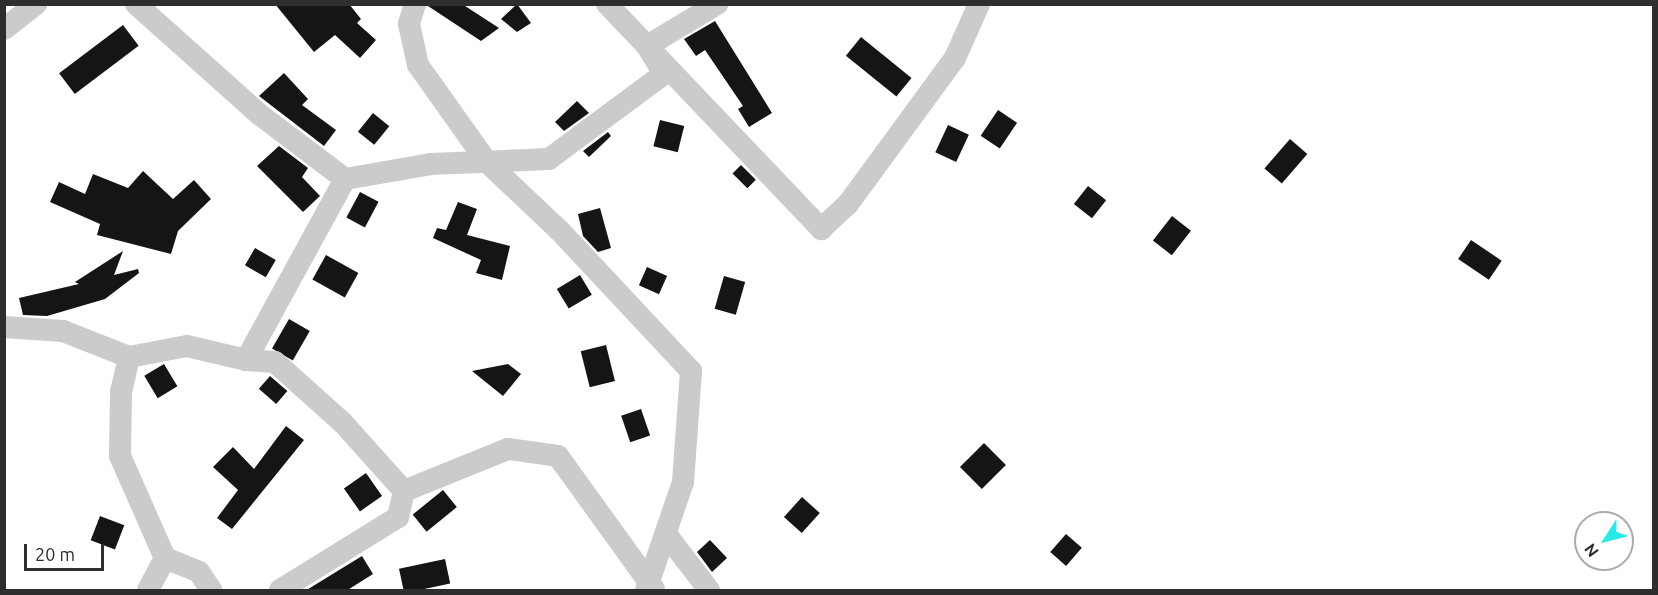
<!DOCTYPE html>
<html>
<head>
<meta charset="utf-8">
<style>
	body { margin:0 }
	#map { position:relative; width:1658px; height:595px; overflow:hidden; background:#fff; font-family:Ubuntu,sans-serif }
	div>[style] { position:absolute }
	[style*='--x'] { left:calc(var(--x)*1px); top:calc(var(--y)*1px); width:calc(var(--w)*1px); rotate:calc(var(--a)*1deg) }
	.building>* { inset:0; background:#151515; transform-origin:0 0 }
	.street>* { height:22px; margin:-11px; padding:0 11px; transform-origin:11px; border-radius:11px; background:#cbcbcb }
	span { translate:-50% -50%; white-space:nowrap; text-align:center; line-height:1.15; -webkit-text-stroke:6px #fff; paint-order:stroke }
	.frame { position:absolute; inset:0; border:6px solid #2e2e2e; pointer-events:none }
	.north { position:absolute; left:1574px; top:511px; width:60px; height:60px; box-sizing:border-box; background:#fff; border:2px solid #ababab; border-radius:50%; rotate:234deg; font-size:16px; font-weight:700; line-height:24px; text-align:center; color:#2e2e2e }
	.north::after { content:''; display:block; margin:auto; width:21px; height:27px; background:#2be8eb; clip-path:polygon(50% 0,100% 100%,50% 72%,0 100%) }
	.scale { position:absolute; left:24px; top:544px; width:80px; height:27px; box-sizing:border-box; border:3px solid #2e2e2e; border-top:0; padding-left:8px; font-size:18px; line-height:21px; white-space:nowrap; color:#2e2e2e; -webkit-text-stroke:4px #fff; paint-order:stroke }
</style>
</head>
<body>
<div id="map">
	<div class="building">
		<div style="clip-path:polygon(275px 4px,349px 4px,361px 19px,357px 23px,376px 40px,360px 58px,335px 35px,314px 52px)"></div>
		<div style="clip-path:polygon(462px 4px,499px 28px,481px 41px,428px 6px)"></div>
		<div style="clip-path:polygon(517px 4px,531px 23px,517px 32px,501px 19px)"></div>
		<div style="clip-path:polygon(715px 21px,772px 113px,749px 127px,738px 109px,743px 106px,705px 50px,696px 56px,684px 39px)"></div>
		<div style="left:123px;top:25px;width:26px;height:80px;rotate:53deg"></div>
		<div style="left:861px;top:37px;width:65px;height:24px;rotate:39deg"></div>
		<div style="clip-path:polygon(284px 73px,308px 99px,302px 105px,336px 130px,324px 146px,259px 96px)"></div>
		<div style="clip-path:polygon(577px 101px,589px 113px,564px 131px,555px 122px)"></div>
		<div style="left:998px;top:110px;width:23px;height:31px;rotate:34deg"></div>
		<div style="left:373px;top:113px;width:21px;height:24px;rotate:39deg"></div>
		<div style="left:660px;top:120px;width:25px;height:27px;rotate:14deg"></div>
		<div style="left:948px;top:125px;width:23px;height:30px;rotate:25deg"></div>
		<div style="clip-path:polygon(608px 132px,611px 136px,589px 157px,583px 151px)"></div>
		<div style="left:1290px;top:139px;width:23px;height:39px;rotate:41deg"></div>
		<div style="clip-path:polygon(279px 146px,308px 168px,302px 177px,320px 196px,303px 212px,257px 166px)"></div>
		<div style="left:741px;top:165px;width:21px;height:12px;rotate:45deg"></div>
		<div style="clip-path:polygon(143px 171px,173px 199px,194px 180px,211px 199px,178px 231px,171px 254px,97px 235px,100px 224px,50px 202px,59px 182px,85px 194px,93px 174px,128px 188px)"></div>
		<div style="left:1088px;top:186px;width:23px;height:23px;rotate:38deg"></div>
		<div style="left:360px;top:192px;width:21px;height:29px;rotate:28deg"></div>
		<div style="clip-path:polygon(458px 202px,477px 209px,467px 235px,510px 246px,502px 280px,476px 273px,481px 260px,433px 238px,437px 228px,446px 230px)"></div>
		<div style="clip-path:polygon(600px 208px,611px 248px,598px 252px,583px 236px,578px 214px)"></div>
		<div style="left:1172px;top:216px;width:24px;height:31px;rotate:38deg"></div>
		<div style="left:1471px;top:240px;width:37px;height:23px;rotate:34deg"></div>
		<div style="left:255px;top:248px;width:24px;height:20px;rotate:30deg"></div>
		<div style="clip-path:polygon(123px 251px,114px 275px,138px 269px,139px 273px,105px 299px,47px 316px,23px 315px,19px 298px,79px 284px,75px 282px)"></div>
		<div style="left:326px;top:255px;width:37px;height:28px;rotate:29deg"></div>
		<div style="left:647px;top:267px;width:22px;height:20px;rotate:24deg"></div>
		<div style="left:580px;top:275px;width:23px;height:27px;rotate:59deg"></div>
		<div style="left:724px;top:276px;width:22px;height:34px;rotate:16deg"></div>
		<div style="left:289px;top:319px;width:24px;height:34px;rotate:30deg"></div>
		<div style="left:606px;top:345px;width:37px;height:26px;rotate:76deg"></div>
		<div style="left:164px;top:364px;width:26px;height:23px;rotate:59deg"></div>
		<div style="clip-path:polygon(508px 364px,521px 374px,503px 396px,472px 371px)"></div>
		<div style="left:270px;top:376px;width:23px;height:17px;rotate:41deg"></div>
		<div style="left:641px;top:409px;width:28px;height:21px;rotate:71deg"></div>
		<div style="clip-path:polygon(286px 426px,304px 440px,232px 529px,217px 518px,238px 490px,213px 467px,233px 447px,254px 469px)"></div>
		<div style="left:984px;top:443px;width:31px;height:34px;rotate:45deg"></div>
		<div style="left:366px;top:473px;width:28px;height:27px;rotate:55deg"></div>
		<div style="left:443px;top:490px;width:22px;height:39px;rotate:51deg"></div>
		<div style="left:802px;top:497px;width:24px;height:27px;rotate:42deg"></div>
		<div style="left:100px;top:516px;width:26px;height:26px;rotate:21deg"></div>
		<div style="left:1066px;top:534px;width:21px;height:24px;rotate:41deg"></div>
		<div style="clip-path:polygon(710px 540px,727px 558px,712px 572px,697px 552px)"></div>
		<div style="clip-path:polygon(362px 556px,373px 574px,346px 591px,305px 591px)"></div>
		<div style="left:445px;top:559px;width:25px;height:47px;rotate:78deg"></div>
	</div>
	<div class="street">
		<div style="--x:136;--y:4;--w:165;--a:41.8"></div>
		<div style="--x:259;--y:114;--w:108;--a:37.1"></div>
		<div style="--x:415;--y:4;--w:21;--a:107"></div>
		<div style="--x:409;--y:24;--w:42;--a:77.6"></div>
		<div style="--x:418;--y:65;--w:119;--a:54.6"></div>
		<div style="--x:487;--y:162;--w:100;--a:43.4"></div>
		<div style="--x:560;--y:231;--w:192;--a:46.9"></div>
		<div style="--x:691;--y:371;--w:111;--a:94.1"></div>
		<div style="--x:683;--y:482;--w:114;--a:108.9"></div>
		<div style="--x:607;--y:4;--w:311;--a:46.4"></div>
		<div style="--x:821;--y:229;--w:37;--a:-43"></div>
		<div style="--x:848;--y:204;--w:181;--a:-53.8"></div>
		<div style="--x:955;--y:58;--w:59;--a:-66"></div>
		<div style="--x:4;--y:29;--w:41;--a:-38"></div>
		<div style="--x:4;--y:327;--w:59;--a:3.9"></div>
		<div style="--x:63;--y:331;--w:71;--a:21.5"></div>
		<div style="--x:246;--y:360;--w:29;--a:4"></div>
		<div style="--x:275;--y:362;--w:91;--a:41.9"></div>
		<div style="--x:343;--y:423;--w:91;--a:48.1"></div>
		<div style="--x:404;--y:491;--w:112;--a:-22"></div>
		<div style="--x:508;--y:449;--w:50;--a:8"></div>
		<div style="--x:558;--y:456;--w:164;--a:54.2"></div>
		<div style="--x:666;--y:534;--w:71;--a:52.5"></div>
		<div style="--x:165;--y:558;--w:37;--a:22"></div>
		<div style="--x:199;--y:572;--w:22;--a:56"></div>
		<div style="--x:148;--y:590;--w:36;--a:-62"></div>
		<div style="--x:165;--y:558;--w:111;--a:-113.8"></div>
		<div style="--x:120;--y:456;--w:64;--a:-89.1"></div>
		<div style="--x:121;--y:392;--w:36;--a:-77"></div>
		<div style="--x:129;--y:357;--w:59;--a:-10.7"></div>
		<div style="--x:187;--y:346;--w:61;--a:13.3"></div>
		<div style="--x:246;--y:360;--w:206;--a:-61.3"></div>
		<div style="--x:345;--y:179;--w:87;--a:-9.9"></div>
		<div style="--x:431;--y:164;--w:118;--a:-2.4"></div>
		<div style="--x:549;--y:159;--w:143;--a:-36.5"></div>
		<div style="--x:664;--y:74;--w:33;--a:-121"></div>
		<div style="--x:647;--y:46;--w:82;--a:-31"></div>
		<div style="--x:280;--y:590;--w:139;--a:-31.7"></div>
		<div style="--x:398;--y:517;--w:27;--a:-77"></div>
	</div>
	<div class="frame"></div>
	<div class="north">N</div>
	<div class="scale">20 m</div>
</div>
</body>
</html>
